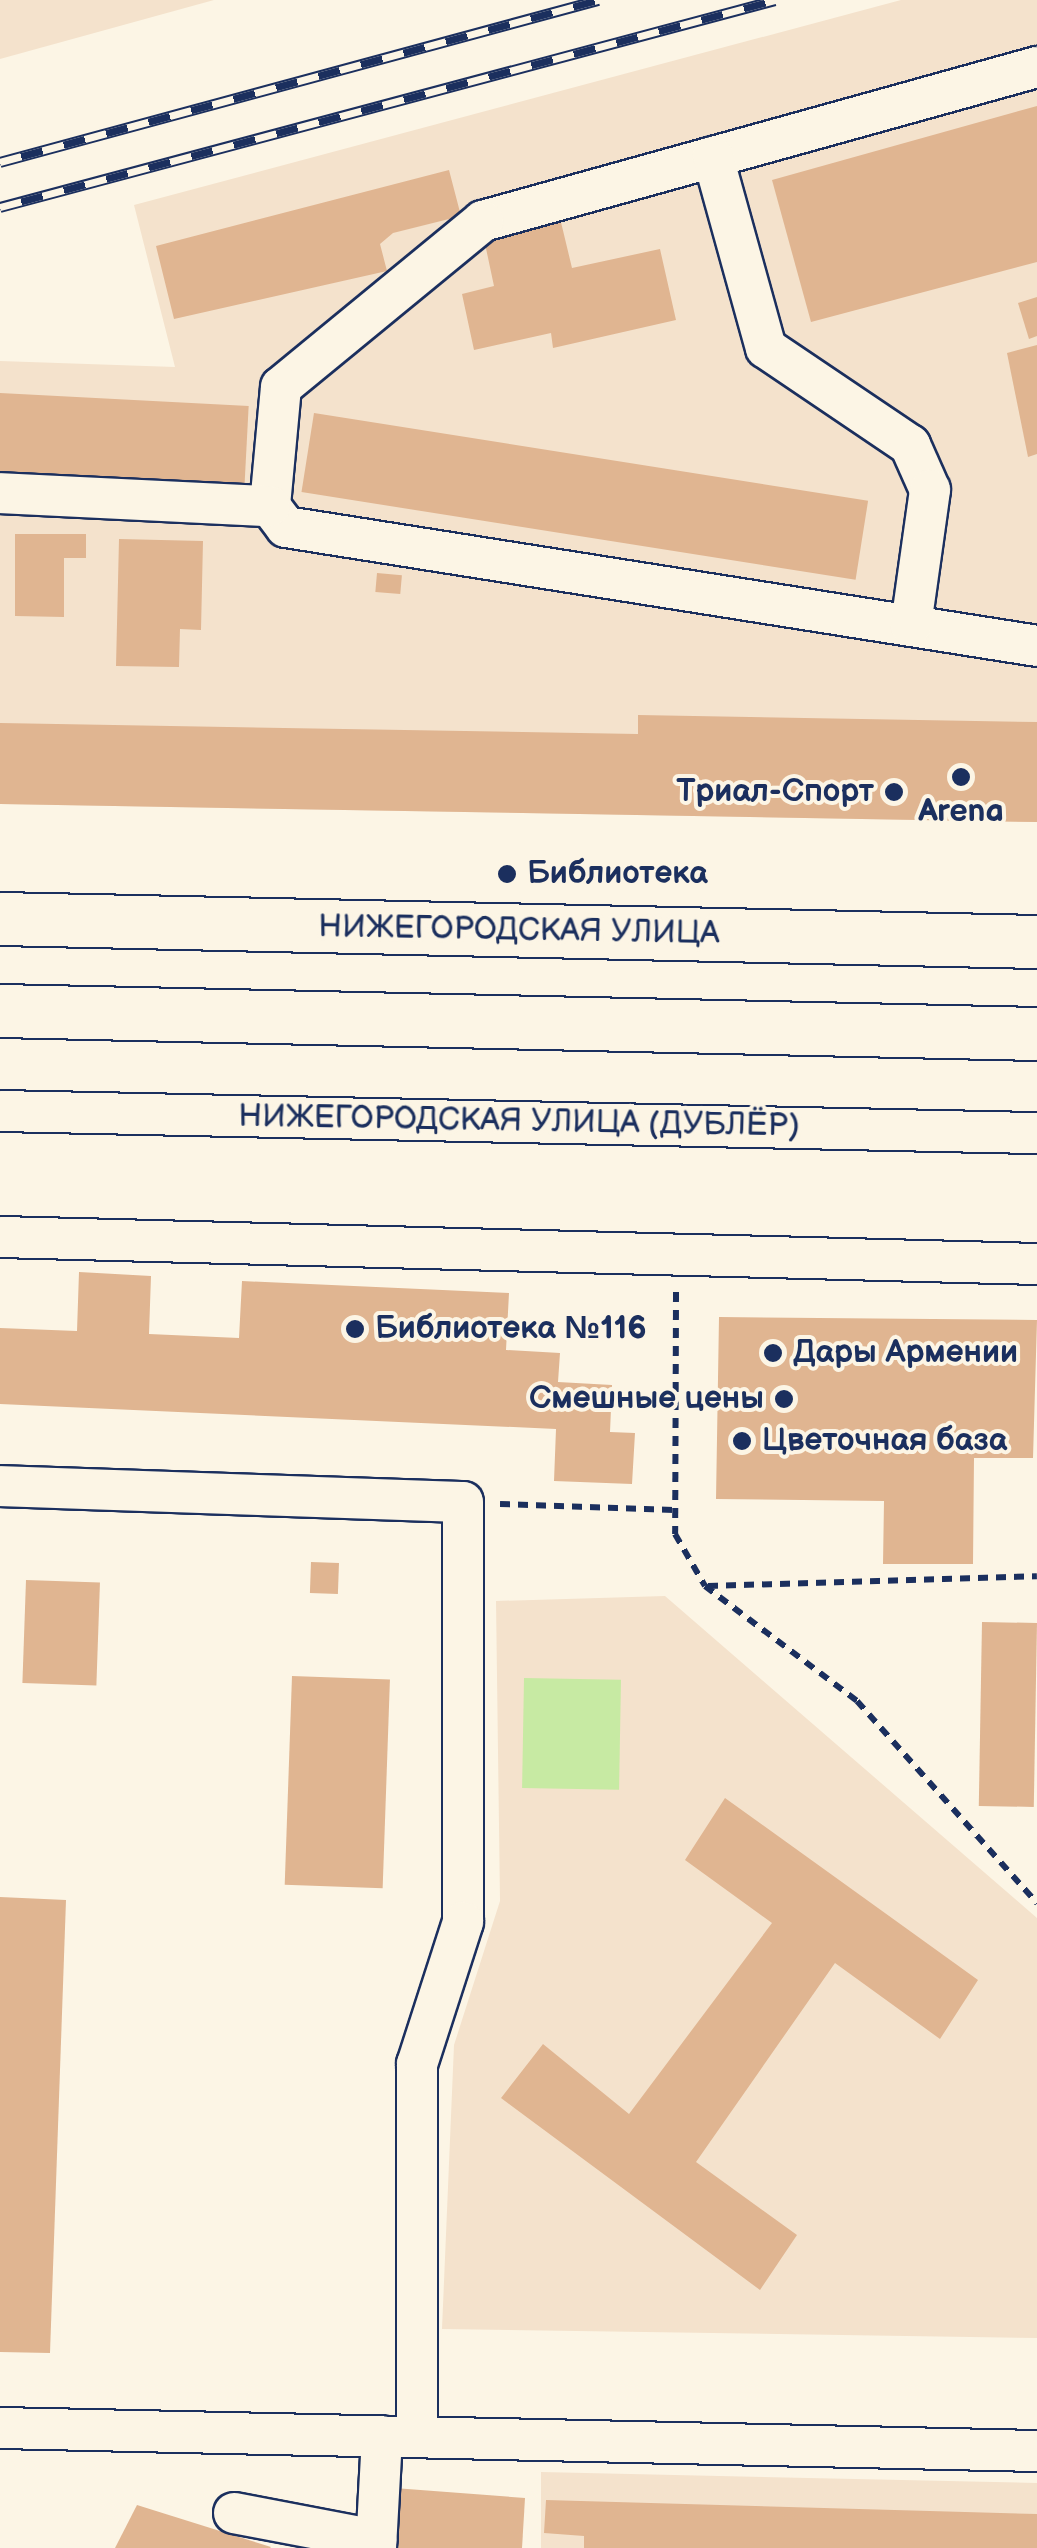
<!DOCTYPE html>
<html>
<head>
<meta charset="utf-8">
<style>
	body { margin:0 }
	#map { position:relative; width:1037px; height:2548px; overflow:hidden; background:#fcf5e5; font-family:"Balsamiq Sans",sans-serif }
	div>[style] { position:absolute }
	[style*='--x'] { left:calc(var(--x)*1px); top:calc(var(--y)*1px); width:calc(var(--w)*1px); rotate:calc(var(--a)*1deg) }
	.built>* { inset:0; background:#f4e2cc }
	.green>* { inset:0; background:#c7eaa3; transform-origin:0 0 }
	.building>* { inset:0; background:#e0b591; transform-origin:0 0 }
	.path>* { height:6px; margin-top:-3px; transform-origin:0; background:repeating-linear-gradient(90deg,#1b2f5e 0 10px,transparent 0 18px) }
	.roads { filter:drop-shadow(2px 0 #1b2f5e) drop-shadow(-2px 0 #1b2f5e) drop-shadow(0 2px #1b2f5e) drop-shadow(0 -2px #1b2f5e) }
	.minor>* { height:40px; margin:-20px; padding:0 20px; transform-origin:20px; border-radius:20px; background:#fcf5e5 }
	.major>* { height:52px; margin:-26px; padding:0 26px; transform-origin:26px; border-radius:26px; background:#fcf5e5 }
	.rail>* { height:11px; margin-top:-5.5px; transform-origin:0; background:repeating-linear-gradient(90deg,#fcf5e5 0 22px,#1b2f5e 0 44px); box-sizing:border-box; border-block:2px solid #1b2f5e }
	.dots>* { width:28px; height:28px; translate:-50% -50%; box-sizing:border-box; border:5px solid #fcf5e5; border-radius:50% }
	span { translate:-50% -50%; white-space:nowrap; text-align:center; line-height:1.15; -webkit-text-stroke:8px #fcf5e5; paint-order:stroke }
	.poi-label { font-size:32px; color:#1b2f5e; font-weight:700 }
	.right { translate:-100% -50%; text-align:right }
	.left { translate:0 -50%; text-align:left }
	.street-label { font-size:32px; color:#1b2f5e }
</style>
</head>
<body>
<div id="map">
	<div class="built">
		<div style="clip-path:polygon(0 0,214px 0,0 59px)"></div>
		<div style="clip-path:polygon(901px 0,1037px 0,1037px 822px,0 804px,0 361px,175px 367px,134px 205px)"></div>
		<div style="clip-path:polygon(665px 1596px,1037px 1918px,1037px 2338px,442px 2329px,454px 2045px,500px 1901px,496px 1601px)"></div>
		<div style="clip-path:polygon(541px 2472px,1037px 2483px,1037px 2548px,541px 2548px)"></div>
	</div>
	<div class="green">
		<div style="left:524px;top:1678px;width:97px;height:110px;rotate:1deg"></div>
	</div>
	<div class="building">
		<div style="clip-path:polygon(1037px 106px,1037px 262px,811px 322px,772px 180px)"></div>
		<div style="clip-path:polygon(449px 170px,461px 216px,393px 233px,380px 244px,387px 271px,174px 319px,156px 246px)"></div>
		<div style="clip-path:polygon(560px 218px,572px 268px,660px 249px,676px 320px,553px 348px,551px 333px,474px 350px,462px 294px,494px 286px,484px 239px)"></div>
		<div style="clip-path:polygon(1037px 297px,1037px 336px,1029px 339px,1018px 303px)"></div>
		<div style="clip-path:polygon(1037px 345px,1037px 454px,1028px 457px,1007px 353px)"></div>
		<div style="left:0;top:393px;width:249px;height:83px;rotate:3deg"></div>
		<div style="left:314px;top:413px;width:561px;height:80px;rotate:9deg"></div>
		<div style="clip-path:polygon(15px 534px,86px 534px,86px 558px,64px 558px,64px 617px,15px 616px)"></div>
		<div style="clip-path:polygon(119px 539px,203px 541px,201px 630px,180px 629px,179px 667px,116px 666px)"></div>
		<div style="left:377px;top:573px;width:25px;height:19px;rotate:5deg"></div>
		<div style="clip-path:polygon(638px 715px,1037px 722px,1037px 822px,0 804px,0 723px,638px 734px)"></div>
		<div style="clip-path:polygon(79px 1272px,151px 1276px,149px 1334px,239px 1338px,242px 1281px,509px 1293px,506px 1350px,560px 1353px,558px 1382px,612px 1385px,610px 1432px,635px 1433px,632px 1484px,554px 1481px,556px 1429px,0 1404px,0 1328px,77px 1331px)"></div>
		<div style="clip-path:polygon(719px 1317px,1037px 1320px,1033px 1458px,974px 1458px,973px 1564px,883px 1564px,884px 1501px,716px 1499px)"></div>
		<div style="left:311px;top:1562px;width:28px;height:31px;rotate:2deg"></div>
		<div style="left:26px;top:1580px;width:74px;height:103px;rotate:2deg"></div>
		<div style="left:982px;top:1622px;width:55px;height:184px;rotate:1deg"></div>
		<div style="left:292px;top:1676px;width:98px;height:209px;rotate:2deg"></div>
		<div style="clip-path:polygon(725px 1798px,978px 1980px,940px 2039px,835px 1963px,696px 2162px,797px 2235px,760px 2290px,501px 2098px,543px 2044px,629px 2114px,772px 1923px,685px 1860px)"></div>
		<div style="clip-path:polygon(0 1897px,66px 1900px,50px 2353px,0 2352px)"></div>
		<div style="clip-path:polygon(394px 2488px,525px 2498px,522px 2548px,393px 2548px)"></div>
		<div style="clip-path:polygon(546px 2500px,1037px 2514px,1037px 2548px,584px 2548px,584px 2536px,544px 2533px)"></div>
		<div style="clip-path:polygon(137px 2505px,271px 2547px,270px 2548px,115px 2548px)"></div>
	</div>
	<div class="path">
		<div style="--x:676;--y:1292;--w:242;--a:90.2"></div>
		<div style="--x:675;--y:1534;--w:60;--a:60"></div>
		<div style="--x:705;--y:1586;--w:191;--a:37.1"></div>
		<div style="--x:857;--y:1701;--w:271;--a:48.3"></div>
		<div style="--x:500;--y:1504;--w:174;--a:2"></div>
		<div style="--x:708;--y:1586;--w:329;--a:-1.7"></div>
	</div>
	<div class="roads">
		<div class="minor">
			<div style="--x:1037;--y:67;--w:575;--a:164.47"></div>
			<div style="--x:483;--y:221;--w:261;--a:140.6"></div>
			<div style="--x:281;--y:387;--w:120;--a:95.3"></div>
			<div style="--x:270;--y:506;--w:26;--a:53"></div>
			<div style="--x:286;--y:527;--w:760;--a:9"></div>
			<div style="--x:713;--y:157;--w:198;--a:74.5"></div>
			<div style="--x:766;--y:348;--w:174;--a:34"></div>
			<div style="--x:910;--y:445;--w:49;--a:66"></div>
			<div style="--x:930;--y:490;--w:137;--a:98"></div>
			<div style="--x:0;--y:493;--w:270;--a:2.8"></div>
			<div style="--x:0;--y:1111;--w:1037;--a:1.22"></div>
			<div style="--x:0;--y:1237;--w:1037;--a:1.49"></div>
			<div style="--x:0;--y:1486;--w:463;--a:2"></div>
			<div style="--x:463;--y:1502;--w:420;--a:90"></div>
			<div style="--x:463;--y:1922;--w:149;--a:107.9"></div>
			<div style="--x:417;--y:2064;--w:372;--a:90"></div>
			<div style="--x:0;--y:2428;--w:1037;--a:1.27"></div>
			<div style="--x:234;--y:2513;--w:145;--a:10.8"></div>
			<div style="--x:376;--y:2548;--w:112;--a:-86.9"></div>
		</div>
		<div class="major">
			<div style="--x:0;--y:919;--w:1037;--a:1.27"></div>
			<div style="--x:0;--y:1011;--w:1037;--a:1.27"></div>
		</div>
	</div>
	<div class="rail">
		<div style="--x:0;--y:162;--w:620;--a:-15.16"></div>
		<div style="--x:0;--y:207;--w:802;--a:-14.95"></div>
	</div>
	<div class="dots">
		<div style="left:961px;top:777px;background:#1b2f5e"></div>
		<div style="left:894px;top:792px;background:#1b2f5e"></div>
		<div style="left:507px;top:874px;background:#1b2f5e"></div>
		<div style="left:355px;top:1329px;background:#1b2f5e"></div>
		<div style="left:773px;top:1353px;background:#1b2f5e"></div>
		<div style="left:784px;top:1399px;background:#1b2f5e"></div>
		<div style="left:742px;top:1441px;background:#1b2f5e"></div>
	</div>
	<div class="poi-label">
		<span class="right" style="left:874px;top:792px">Триал-Спорт</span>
		<span style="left:961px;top:812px">Arena</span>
		<span class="left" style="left:527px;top:874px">Библиотека</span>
		<span class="left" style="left:375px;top:1329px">Библиотека №116</span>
		<span class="left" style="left:793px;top:1353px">Дары Армении</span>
		<span class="right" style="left:764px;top:1399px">Смешные цены</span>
		<span class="left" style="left:762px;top:1441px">Цветочная база</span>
	</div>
	<div class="street-label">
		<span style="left:519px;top:931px;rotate:1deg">НИЖЕГОРОДСКАЯ УЛИЦА</span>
		<span style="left:519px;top:1122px;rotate:1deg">НИЖЕГОРОДСКАЯ УЛИЦА (ДУБЛЁР)</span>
	</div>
</div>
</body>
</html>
